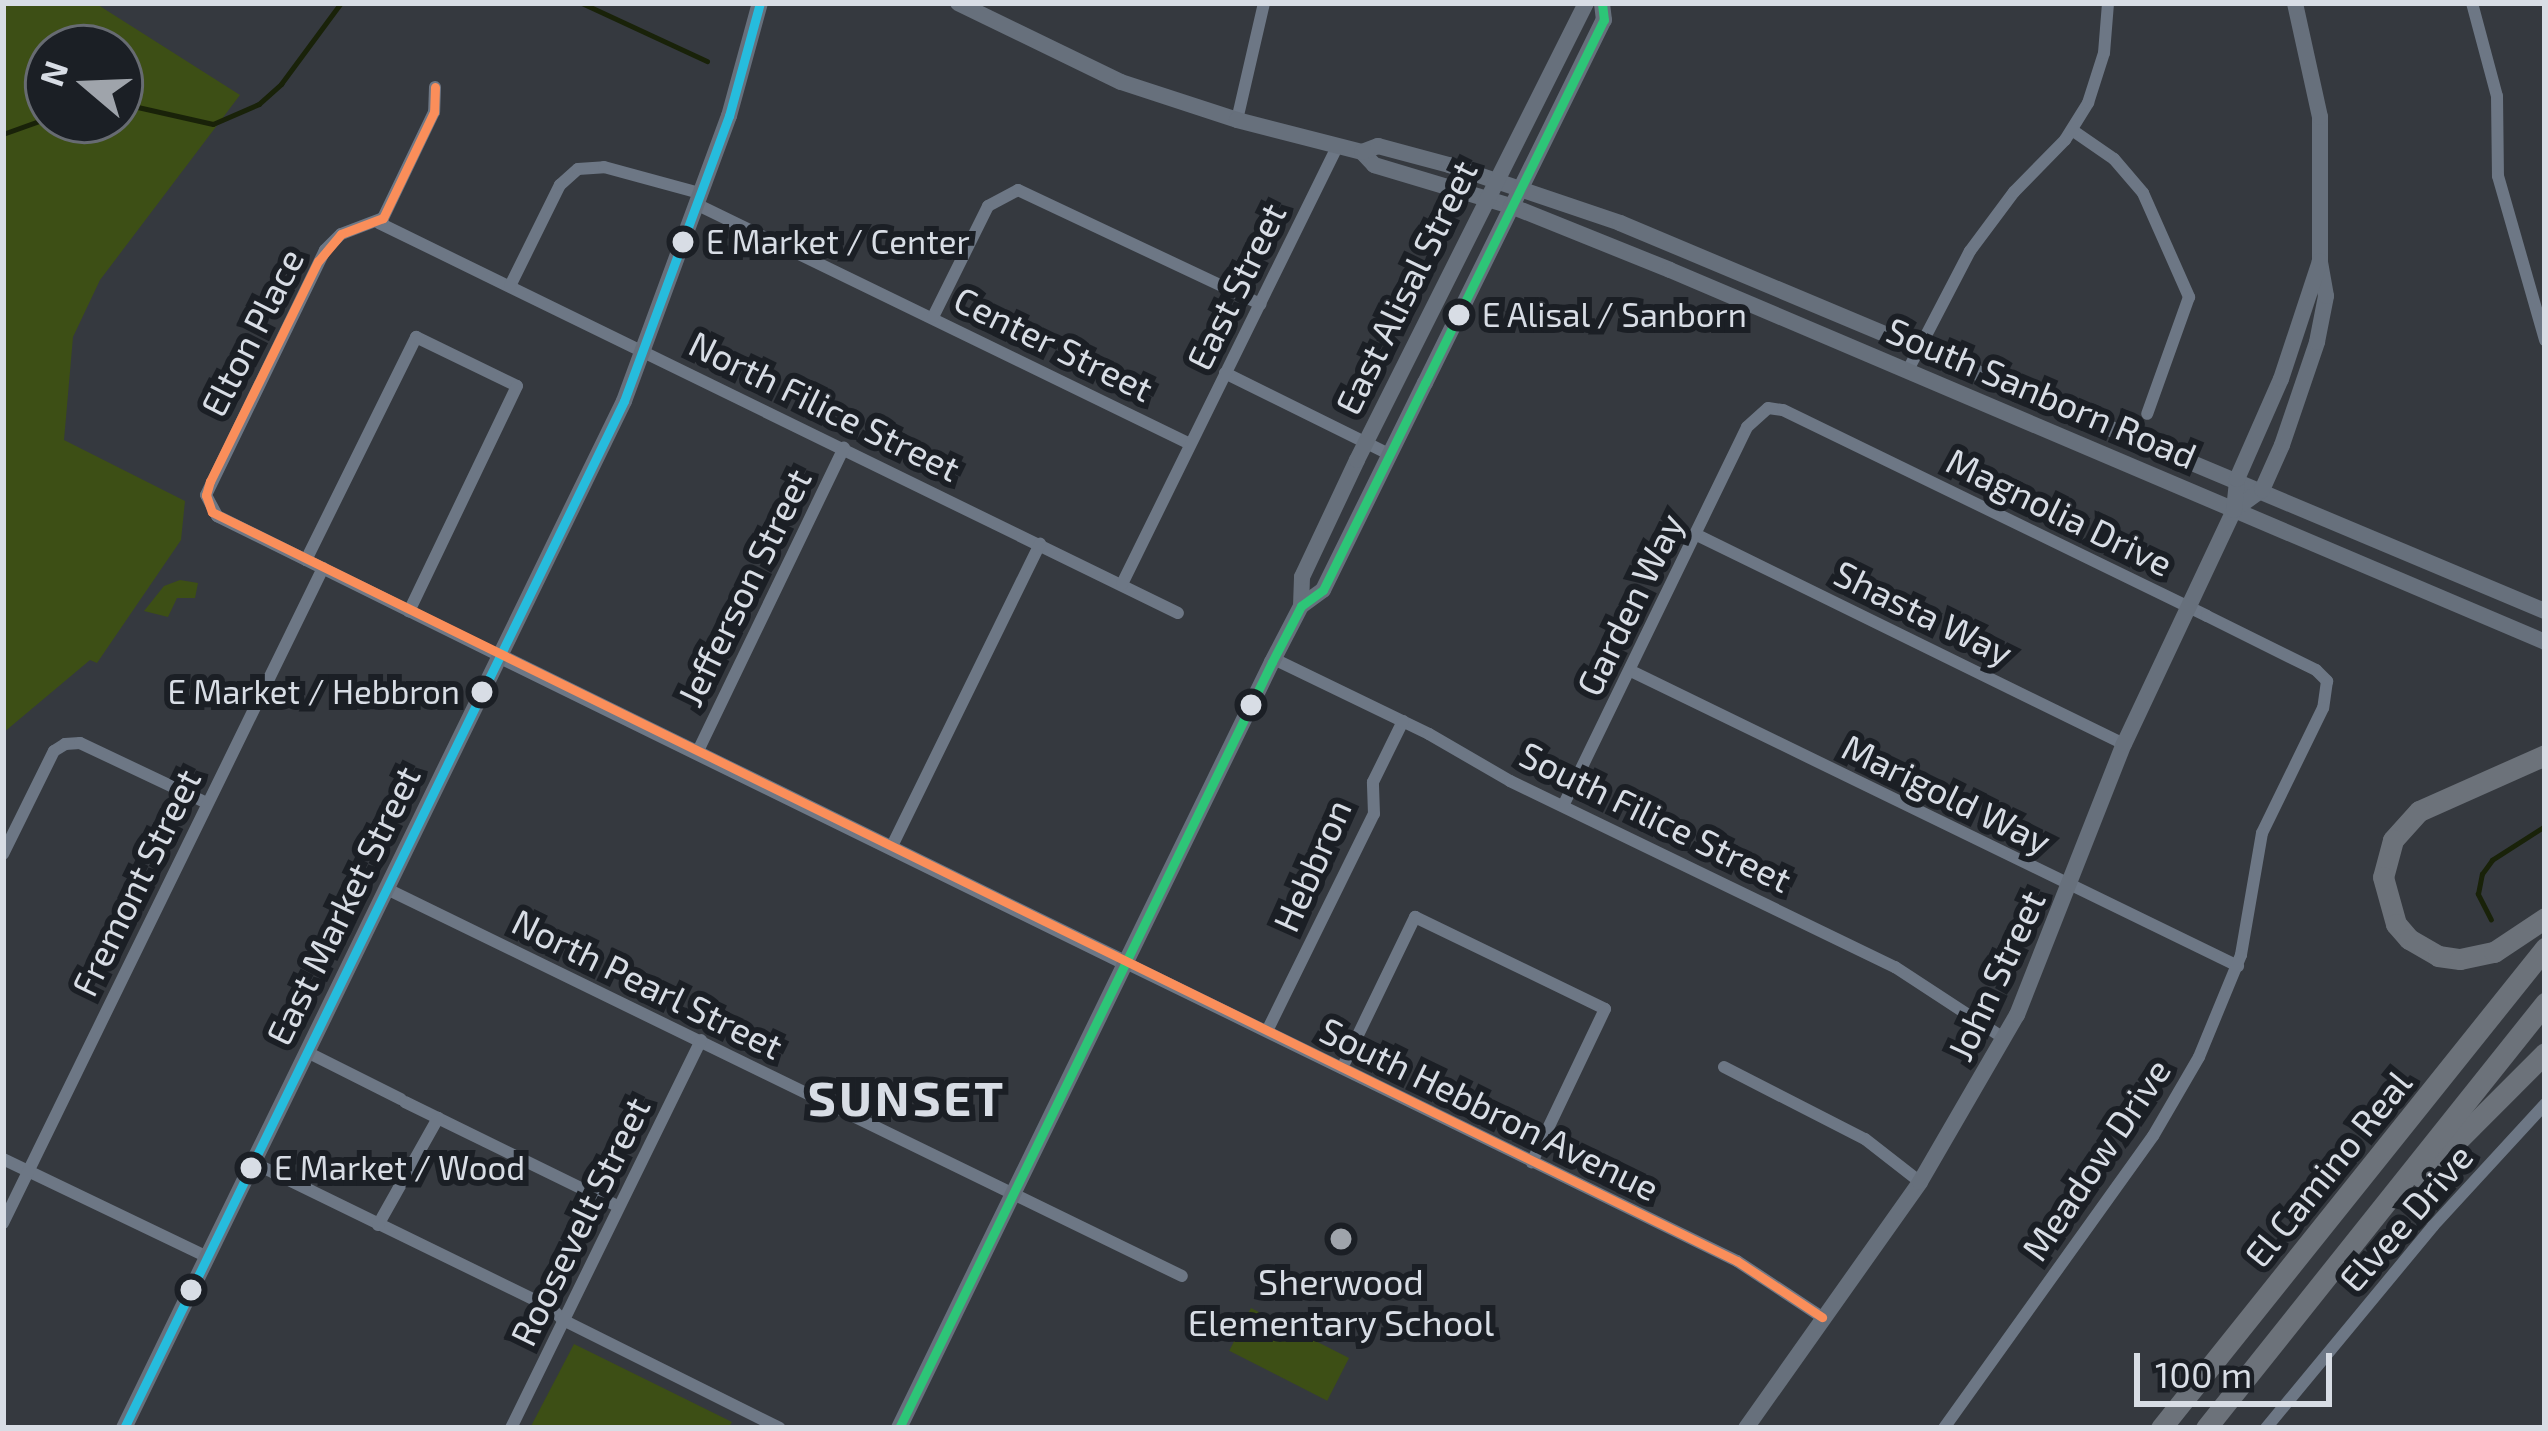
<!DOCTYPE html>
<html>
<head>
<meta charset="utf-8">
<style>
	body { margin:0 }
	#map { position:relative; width:2548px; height:1431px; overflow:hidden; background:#35393f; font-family:"Exo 2",sans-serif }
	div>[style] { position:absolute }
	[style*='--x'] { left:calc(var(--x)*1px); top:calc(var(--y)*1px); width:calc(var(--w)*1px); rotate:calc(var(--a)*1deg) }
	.green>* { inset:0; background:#3d4f15; transform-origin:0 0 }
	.stream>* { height:4.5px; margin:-2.25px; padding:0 2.25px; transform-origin:2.25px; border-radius:2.25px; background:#192209 }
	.minor>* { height:12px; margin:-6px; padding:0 6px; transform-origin:6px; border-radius:6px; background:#6d7785 }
	.tertiary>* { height:15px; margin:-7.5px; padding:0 7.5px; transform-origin:7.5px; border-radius:7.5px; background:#6d7785 }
	.secondary>* { height:16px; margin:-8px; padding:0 8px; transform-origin:8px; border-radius:8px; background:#67707c }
	.motorway>* { height:21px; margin:-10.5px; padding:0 10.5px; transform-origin:10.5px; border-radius:10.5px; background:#6c727a }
	.bus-1>* { height:9px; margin:-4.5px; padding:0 4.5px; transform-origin:4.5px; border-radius:4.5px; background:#26bcdd }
	.bus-2>* { height:9px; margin:-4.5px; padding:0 4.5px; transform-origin:4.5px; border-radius:4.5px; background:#2dc577 }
	.bus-3>* { height:9px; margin:-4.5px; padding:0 4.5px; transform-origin:4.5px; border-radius:4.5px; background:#fa8e5a }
	.dots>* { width:33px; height:33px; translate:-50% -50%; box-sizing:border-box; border:6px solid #1b1f25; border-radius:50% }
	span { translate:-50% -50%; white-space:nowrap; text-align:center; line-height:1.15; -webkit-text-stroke:12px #1b1f25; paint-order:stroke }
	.bus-label { font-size:33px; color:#d8dde5 }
	.left { translate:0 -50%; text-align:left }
	.right { translate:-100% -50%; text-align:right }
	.street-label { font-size:36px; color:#d8dde5 }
	.poi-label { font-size:36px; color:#d8dde5 }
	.district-label { font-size:48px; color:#d8dde5; font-weight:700; letter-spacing:3px }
	.frame { position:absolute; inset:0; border:6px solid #d8dde5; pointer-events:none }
	.north { position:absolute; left:24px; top:24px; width:120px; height:120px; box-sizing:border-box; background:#1b1f25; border:3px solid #676b72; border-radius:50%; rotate:289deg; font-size:33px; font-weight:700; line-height:48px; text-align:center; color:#d8dde5 }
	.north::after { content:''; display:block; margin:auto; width:42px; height:54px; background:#9fa4ab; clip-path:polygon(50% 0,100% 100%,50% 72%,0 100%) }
	.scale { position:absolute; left:2134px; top:1353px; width:198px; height:54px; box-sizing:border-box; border:6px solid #d8dde5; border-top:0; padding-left:15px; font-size:36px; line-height:42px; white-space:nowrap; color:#d8dde5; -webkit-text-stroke:9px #1b1f25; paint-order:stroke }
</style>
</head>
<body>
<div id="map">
	<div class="green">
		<div style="clip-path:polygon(evenodd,3px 3px,95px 3px,240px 95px,100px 280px,73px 337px,64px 440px,185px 501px,181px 540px,97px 663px,90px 660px,3px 733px,3px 3px,48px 48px,120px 48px,120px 120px,48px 120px,48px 48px)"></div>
		<div style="clip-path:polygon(180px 580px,198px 583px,195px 598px,177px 598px,168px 617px,144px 611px,164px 586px)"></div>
		<div style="left:1251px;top:1308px;width:110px;height:48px;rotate:27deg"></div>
		<div style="clip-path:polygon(574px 1344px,732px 1422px,728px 1428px,530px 1428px)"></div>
	</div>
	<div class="stream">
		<div style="--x:582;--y:3;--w:138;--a:24.9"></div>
		<div style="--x:120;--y:103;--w:95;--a:12.7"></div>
		<div style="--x:213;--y:124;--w:50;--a:-23.5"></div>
		<div style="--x:259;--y:104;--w:30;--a:-42"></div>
		<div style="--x:281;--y:84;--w:101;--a:-53.5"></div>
		<div style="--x:3;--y:134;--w:48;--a:-19.6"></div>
		<div style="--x:2491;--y:920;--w:29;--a:-117"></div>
		<div style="--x:2478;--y:894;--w:20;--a:-79"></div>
		<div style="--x:2482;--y:874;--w:17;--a:-54"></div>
		<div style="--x:2492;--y:860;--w:63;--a:-32.7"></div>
	</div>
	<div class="minor">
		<div style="--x:2472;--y:3;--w:96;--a:75"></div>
		<div style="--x:2497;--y:96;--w:80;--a:89.3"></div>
		<div style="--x:2498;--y:176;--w:171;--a:74"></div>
		<div style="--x:435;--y:87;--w:25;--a:92"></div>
		<div style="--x:434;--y:112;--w:118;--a:115.7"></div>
		<div style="--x:383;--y:218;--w:45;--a:159.1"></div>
		<div style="--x:341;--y:234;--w:23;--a:135"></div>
		<div style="--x:325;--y:250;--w:272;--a:115.9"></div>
		<div style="--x:206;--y:495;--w:24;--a:62"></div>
		<div style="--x:217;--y:516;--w:316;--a:26.3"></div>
		<div style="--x:1237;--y:120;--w:120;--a:-77"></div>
		<div style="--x:2072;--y:130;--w:51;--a:34.6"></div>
		<div style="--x:2114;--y:159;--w:45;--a:49.5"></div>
		<div style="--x:2143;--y:193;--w:114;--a:66.1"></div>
		<div style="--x:2189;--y:297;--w:124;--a:109.7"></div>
		<div style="--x:696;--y:204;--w:549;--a:25.91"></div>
		<div style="--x:379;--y:223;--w:889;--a:26.02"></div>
		<div style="--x:510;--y:286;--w:113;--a:-63.7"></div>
		<div style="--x:560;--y:185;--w:24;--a:-42"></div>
		<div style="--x:578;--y:169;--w:26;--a:-4"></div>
		<div style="--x:604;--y:167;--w:99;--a:15.2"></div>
		<div style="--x:933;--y:317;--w:124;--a:-63.6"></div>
		<div style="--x:988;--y:206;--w:34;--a:-28"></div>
		<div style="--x:1018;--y:190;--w:268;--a:25.2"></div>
		<div style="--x:1908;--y:370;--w:134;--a:-62.5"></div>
		<div style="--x:1970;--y:251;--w:74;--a:-53.3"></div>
		<div style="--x:2014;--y:192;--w:73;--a:-45.6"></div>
		<div style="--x:2065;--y:140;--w:44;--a:-58.1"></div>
		<div style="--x:2088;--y:103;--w:52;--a:-72.3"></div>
		<div style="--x:2104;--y:53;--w:50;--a:-85.4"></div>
		<div style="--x:1225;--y:373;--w:183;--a:26.3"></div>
		<div style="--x:1697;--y:535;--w:475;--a:26.1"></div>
		<div style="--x:306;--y:560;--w:249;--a:-63.7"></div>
		<div style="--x:416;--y:337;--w:112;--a:25.9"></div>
		<div style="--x:517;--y:386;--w:250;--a:115.6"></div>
		<div style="--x:1122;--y:584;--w:489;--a:-63.8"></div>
		<div style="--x:1274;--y:659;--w:172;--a:25.8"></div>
		<div style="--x:1429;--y:734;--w:94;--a:30.1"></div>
		<div style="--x:1510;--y:781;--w:428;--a:25.8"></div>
		<div style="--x:1895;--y:967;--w:131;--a:33.2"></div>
		<div style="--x:1631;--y:671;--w:675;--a:25.92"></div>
		<div style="--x:697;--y:753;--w:339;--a:-64.3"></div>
		<div style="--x:1563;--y:806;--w:421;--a:-64.1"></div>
		<div style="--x:1747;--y:427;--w:28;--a:-42"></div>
		<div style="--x:1768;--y:408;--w:15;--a:8"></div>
		<div style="--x:1783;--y:410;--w:471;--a:25.9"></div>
		<div style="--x:2207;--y:616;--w:122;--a:26.4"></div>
		<div style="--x:2316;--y:670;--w:16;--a:45"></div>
		<div style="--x:2327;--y:681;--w:27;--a:98"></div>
		<div style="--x:2323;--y:708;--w:139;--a:116"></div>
		<div style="--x:2262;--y:833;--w:124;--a:99.8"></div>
		<div style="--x:2241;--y:955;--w:110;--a:112.4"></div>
		<div style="--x:2199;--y:1057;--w:91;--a:120.2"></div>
		<div style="--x:2153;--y:1136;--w:359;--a:125.6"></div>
		<div style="--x:891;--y:848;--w:339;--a:-63.9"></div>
		<div style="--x:3;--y:854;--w:115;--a:-63.7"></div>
		<div style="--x:54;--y:751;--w:13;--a:-32"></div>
		<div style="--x:65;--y:744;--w:15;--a:-4"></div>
		<div style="--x:80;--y:743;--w:140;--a:25.3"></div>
		<div style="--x:387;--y:889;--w:884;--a:25.96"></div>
		<div style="--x:1126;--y:963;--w:680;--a:26"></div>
		<div style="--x:1737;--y:1261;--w:102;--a:33.4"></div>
		<div style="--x:1267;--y:1031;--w:242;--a:-63.8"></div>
		<div style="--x:1374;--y:814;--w:32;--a:-92"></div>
		<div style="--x:1373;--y:782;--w:68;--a:-63.8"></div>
		<div style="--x:307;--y:1052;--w:105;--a:26.6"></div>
		<div style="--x:1724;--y:1067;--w:158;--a:27.1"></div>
		<div style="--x:1865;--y:1139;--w:70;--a:38"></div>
		<div style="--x:1342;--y:1068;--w:168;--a:-64.2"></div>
		<div style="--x:1415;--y:917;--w:211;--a:25.8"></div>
		<div style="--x:1605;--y:1009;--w:170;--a:115.5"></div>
		<div style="--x:405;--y:1102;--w:238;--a:26.1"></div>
		<div style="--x:3;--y:1159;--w:227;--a:25.6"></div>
		<div style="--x:254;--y:1163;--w:331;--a:26"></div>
		<div style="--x:551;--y:1308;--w:17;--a:45"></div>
		<div style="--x:563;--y:1320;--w:242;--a:26.5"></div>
		<div style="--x:3;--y:1223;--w:729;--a:-63.96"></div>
		<div style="--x:378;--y:1225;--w:123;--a:-60.7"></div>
		<div style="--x:511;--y:1428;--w:432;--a:-63.9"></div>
		<div style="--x:2266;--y:1428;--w:262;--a:-50.4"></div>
		<div style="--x:2433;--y:1226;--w:166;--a:-47.4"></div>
	</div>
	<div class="tertiary">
		<div style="--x:500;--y:656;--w:697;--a:26.12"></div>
	</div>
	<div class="secondary">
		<div style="--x:958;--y:3;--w:181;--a:25.9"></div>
		<div style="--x:1121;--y:82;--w:122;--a:18.1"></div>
		<div style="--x:1237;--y:120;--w:129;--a:14.4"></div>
		<div style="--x:1362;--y:152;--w:18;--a:47"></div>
		<div style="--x:1374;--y:165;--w:143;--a:16.7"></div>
		<div style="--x:1511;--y:206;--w:171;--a:21.9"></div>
		<div style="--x:1670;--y:270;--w:951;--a:23.03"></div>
		<div style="--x:1362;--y:152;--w:17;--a:-21"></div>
		<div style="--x:1378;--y:146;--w:73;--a:15"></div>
		<div style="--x:1449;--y:165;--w:181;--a:18.7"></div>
		<div style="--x:1620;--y:223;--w:1003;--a:22.76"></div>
		<div style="--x:2234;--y:510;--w:34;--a:-36"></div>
		<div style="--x:2262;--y:490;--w:49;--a:-66"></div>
		<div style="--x:2282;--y:445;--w:109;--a:-71.2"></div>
		<div style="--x:2317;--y:342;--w:47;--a:-78.9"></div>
		<div style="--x:2326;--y:296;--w:36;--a:-100"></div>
		<div style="--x:2320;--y:261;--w:144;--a:-90"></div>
		<div style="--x:2320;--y:117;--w:117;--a:-102.4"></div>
		<div style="--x:1301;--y:606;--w:29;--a:-88"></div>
		<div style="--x:1302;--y:577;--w:129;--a:-64.8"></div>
		<div style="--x:1357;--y:460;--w:511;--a:-63.38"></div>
		<div style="--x:124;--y:1428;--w:1142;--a:-64.04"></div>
		<div style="--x:624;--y:401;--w:304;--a:-69.8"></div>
		<div style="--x:729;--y:116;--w:117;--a:-74.7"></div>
		<div style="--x:899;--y:1428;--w:852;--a:-64.04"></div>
		<div style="--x:1272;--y:662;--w:63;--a:-62.6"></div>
		<div style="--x:1301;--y:606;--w:27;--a:-36"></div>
		<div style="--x:1323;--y:590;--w:231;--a:-63.8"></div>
		<div style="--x:1425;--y:383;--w:405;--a:-63.8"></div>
		<div style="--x:1604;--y:20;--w:17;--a:-97"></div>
		<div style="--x:1746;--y:1428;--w:301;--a:-54.7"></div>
		<div style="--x:1920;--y:1182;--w:193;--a:-59.9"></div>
		<div style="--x:2017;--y:1015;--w:291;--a:-68.5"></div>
		<div style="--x:2124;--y:744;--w:259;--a:-64.8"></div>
		<div style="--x:2234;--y:510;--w:31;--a:-84"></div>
		<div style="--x:2237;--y:479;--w:109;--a:-66.3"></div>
		<div style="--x:2281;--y:379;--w:124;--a:-71.7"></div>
	</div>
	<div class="motorway">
		<div style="--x:2545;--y:755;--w:138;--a:156"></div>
		<div style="--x:2419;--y:811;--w:39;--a:132"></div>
		<div style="--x:2393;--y:840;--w:38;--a:105"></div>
		<div style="--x:2383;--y:877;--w:49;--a:74.5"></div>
		<div style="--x:2396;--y:924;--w:20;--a:49"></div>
		<div style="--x:2409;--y:939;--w:34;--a:30"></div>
		<div style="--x:2438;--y:956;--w:22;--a:8"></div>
		<div style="--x:2460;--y:959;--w:35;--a:-12"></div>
		<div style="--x:2494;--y:952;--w:61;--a:-33.7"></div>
		<div style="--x:2421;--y:1177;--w:175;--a:-45"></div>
		<div style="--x:2161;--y:1428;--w:615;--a:-51.34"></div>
		<div style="--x:2206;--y:1428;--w:544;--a:-51.42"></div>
	</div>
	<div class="bus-1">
		<div style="--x:124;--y:1428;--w:1142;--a:-64.04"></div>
		<div style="--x:624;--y:401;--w:304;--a:-69.8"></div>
		<div style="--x:729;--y:116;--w:117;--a:-74.7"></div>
	</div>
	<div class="bus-2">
		<div style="--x:899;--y:1428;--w:852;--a:-64.04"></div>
		<div style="--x:1272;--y:662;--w:63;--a:-62.6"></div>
		<div style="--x:1301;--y:606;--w:27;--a:-36"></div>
		<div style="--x:1323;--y:590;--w:231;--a:-63.8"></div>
		<div style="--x:1425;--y:383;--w:405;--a:-63.8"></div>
		<div style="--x:1604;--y:20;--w:17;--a:-97"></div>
	</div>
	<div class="bus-3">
		<div style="--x:435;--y:87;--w:25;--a:92"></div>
		<div style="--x:434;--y:112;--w:118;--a:115.7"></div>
		<div style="--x:383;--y:218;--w:45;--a:159.1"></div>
		<div style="--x:341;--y:234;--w:35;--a:130"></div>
		<div style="--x:318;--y:261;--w:245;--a:116.1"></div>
		<div style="--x:210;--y:481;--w:15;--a:106"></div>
		<div style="--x:206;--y:495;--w:18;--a:71"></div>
		<div style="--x:212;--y:512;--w:1699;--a:26.16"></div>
		<div style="--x:1737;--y:1261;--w:102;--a:33.4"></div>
	</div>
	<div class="dots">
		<div style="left:683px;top:242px;background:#d8dde5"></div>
		<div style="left:1459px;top:315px;background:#d8dde5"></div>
		<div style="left:482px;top:692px;background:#d8dde5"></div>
		<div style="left:1251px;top:705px;background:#d8dde5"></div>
		<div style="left:251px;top:1168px;background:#d8dde5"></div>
		<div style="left:1341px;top:1239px;background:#9fa4ab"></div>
		<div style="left:191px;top:1290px;background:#d8dde5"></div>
	</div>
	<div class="bus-label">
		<span class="left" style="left:706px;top:242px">E Market / Center</span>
		<span class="left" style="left:1482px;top:315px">E Alisal / Sanborn</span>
		<span class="right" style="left:460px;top:692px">E Market / Hebbron</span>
		<span class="left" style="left:274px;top:1168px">E Market / Wood</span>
	</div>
	<div class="street-label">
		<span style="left:1235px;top:286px;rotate:-64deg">East Street</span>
		<span style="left:1405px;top:287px;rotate:-64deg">East Alisal Street</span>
		<span style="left:251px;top:332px;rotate:-63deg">Elton Place</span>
		<span style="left:1054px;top:343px;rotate:26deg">Center Street</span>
		<span style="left:2042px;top:392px;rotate:23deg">South Sanborn Road</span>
		<span style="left:825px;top:405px;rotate:26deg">North Filice Street</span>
		<span style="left:2060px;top:511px;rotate:26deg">Magnolia Drive</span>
		<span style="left:743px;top:587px;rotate:-64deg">Jefferson Street</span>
		<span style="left:1629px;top:604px;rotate:-64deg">Garden Way</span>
		<span style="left:1924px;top:612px;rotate:26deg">Shasta Way</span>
		<span style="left:1947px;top:793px;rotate:26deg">Marigold Way</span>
		<span style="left:1656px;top:816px;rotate:26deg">South Filice Street</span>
		<span style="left:1311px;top:865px;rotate:-66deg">Hebbron</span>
		<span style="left:135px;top:882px;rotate:-64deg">Fremont Street</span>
		<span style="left:342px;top:905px;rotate:-64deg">East Market Street</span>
		<span style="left:1995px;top:975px;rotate:-65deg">John Street</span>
		<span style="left:648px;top:983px;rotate:26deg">North Pearl Street</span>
		<span style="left:1490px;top:1108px;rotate:26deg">South Hebbron Avenue</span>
		<span style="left:2095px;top:1159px;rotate:-56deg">Meadow Drive</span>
		<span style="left:2327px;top:1168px;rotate:-51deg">El Camino Real</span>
		<span style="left:2405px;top:1217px;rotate:-49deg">Elvee Drive</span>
		<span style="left:579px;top:1221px;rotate:-64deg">Roosevelt Street</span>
	</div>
	<div class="poi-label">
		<span style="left:1341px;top:1301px">Sherwood<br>Elementary School</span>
	</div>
	<div class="district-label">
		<span style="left:907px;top:1098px">SUNSET</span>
	</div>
	<div class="frame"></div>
	<div class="north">N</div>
	<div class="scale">100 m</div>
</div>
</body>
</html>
